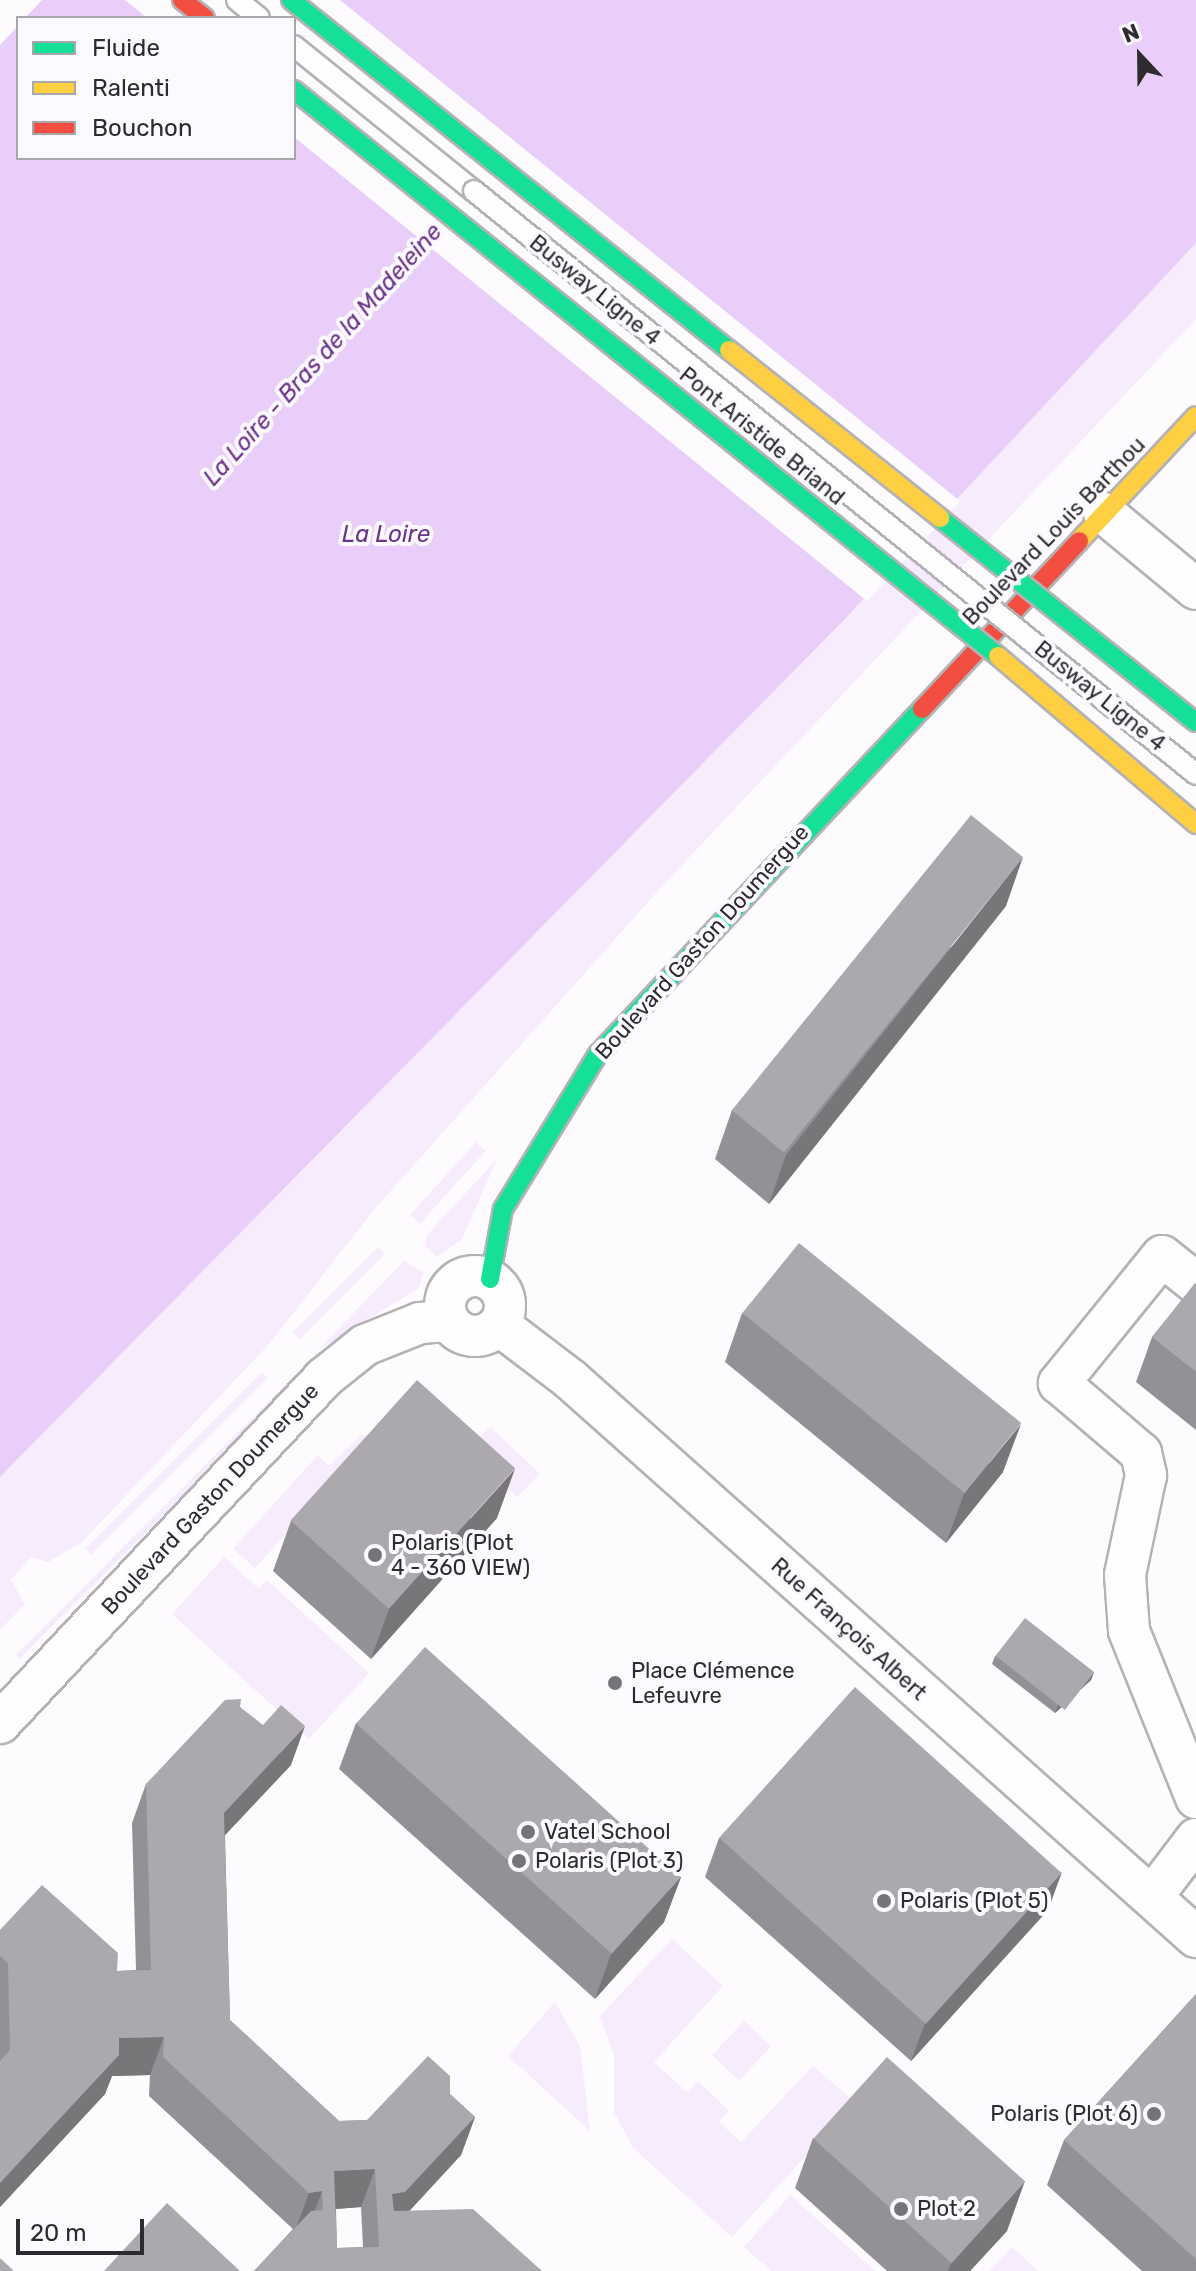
<!DOCTYPE html>
<html>
<head>
<meta charset="utf-8">
<style>
	body { margin:0 }
	#map { position:relative; width:1196px; height:2271px; overflow:hidden; background:#fdfbfe; font-family:Rubik,sans-serif }
	div>[style] { position:absolute }
	[style*='--x'] { left:calc(var(--x)*1px); top:calc(var(--y)*1px); width:calc(var(--w)*1px); rotate:calc(var(--a)*1deg) }
	.green>* { inset:0; background:#f6ecfd; transform-origin:0 0 }
	.water>* { inset:0; background:#e8cef9 }
	.pier>* { inset:0; background:#fdfbfe }
	.roads { filter:drop-shadow(2px 0 #b4b2b5) drop-shadow(-2px 0 #b4b2b5) drop-shadow(0 2px #b4b2b5) drop-shadow(0 -2px #b4b2b5) }
	.lane>* { height:20px; margin:-10px; padding:0 10px; transform-origin:10px; border-radius:10px; background:#fffeff }
	.street>* { height:40px; margin:-20px; padding:0 20px; transform-origin:20px; border-radius:20px; background:#fffeff }
	.street>.ring { margin:-20px; padding:0; box-sizing:content-box; background:none; border:40px solid #fffeff; border-radius:50% }
	.fast>* { height:18px; margin:-9px; padding:0 9px; transform-origin:9px; border-radius:9px; background:#16e098 }
	.slow>* { height:18px; margin:-9px; padding:0 9px; transform-origin:9px; border-radius:9px; background:#ffcf43 }
	.jam>* { height:18px; margin:-9px; padding:0 9px; transform-origin:9px; border-radius:9px; background:#f24e42 }
	.bridges { filter:drop-shadow(2px 0 #b4b2b5) drop-shadow(-2px 0 #b4b2b5) drop-shadow(0 2px #b4b2b5) drop-shadow(0 -2px #b4b2b5) }
	.lane-bridge>* { height:20px; margin:-10px; padding:0 10px; transform-origin:10px; border-radius:10px; background:#fffeff }
	.fast-bridge>* { height:18px; margin:-9px; padding:0 9px; transform-origin:9px; border-radius:9px; background:#16e098 }
	.slow-bridge>* { height:18px; margin:-9px; padding:0 9px; transform-origin:9px; border-radius:9px; background:#ffcf43 }
	.wall>* { inset:0; background:#939195 }
	.shaded-wall>* { inset:0; background:#787679 }
	.building>* { inset:0; background:#aba9ad; transform-origin:0 0 }
	.dots>* { width:22px; height:22px; translate:-50% -50%; box-sizing:border-box; border:4px solid #fdfaff; border-radius:50% }
	span { translate:-50% -50%; white-space:nowrap; text-align:center; line-height:1.15; -webkit-text-stroke:8px #fdfaff; paint-order:stroke }
	.street-label { font-size:22px; color:#2d2b2f }
	.poi-label { font-size:22px; color:#2d2b2f }
	.left { translate:0 -50%; text-align:left }
	.right { translate:-100% -50%; text-align:right }
	.water-label { font-size:24px; color:#6b338a; font-style:italic }
	.legend { position:absolute; left:16px; top:16px; width:280px; height:144px; box-sizing:border-box; background:#fdfaff; border:2px solid #aaa7ac; margin:0; padding:10px 14px; list-style:none; font-size:24px; color:#2d2b2f }
	.legend li { display:flex; align-items:center; gap:16px; height:40px }
	.legend b { width:40px; border:2px solid #aaa7ac }
	.north { position:absolute; left:1100px; top:16px; width:80px; height:80px; -webkit-text-stroke:6px #fdfaff; paint-order:stroke; rotate:338deg; font-size:22px; font-weight:700; line-height:32px; text-align:center; color:#2d2b2f }
	.north::after { content:''; display:block; margin:auto; width:28px; height:36px; background:#2d2b2f; clip-path:polygon(50% 0,100% 100%,50% 72%,0 100%) }
	.scale { position:absolute; left:16px; top:2219px; width:128px; height:36px; box-sizing:border-box; border:4px solid #2d2b2f; border-top:0; padding-left:10px; font-size:24px; line-height:28px; white-space:nowrap; color:#2d2b2f; -webkit-text-stroke:6px #fdfaff; paint-order:stroke }
</style>
</head>
<body>
<div id="map">
	<div class="green">
		<div style="clip-path:polygon(1196px 243px,1196px 319px,665px 883px,373px 1211px,269px 1344px,81px 1543px,48px 1562px,31px 1557px,11px 1580px,25px 1604px,0 1630px,0 1477px,844px 620px)"></div>
		<div style="left:476px;top:1142px;width:13px;height:98px;rotate:42deg"></div>
		<div style="clip-path:polygon(497px 1159px,462px 1239px,437px 1257px,425px 1245px,427px 1235px)"></div>
		<div style="left:378px;top:1247px;width:10px;height:121px;rotate:45deg"></div>
		<div style="clip-path:polygon(404px 1261px,423px 1272px,419px 1288px,317px 1351px)"></div>
		<div style="left:302px;top:1368px;width:6px;height:405px;rotate:45deg"></div>
		<div style="left:262px;top:1372px;width:8px;height:250px;rotate:45deg"></div>
		<div style="left:490px;top:1427px;width:68px;height:33px;rotate:43deg"></div>
		<div style="clip-path:polygon(362px 1434px,370px 1442px,255px 1568px,233px 1549px,318px 1455px,329px 1466px)"></div>
		<div style="clip-path:polygon(224px 1557px,259px 1589px,267px 1580px,369px 1673px,309px 1739px,172px 1614px)"></div>
		<div style="clip-path:polygon(672px 1939px,723px 1986px,654px 2062px,687px 2092px,698px 2081px,729px 2111px,719px 2122px,741px 2142px,813px 2066px,855px 2102px,732px 2237px,633px 2148px,614px 2112px,614px 2055px,600px 2016px)"></div>
		<div style="clip-path:polygon(555px 2002px,580px 2046px,590px 2131px,508px 2056px)"></div>
		<div style="left:744px;top:2021px;width:37px;height:47px;rotate:43deg"></div>
		<div style="clip-path:polygon(790px 2195px,875px 2271px,771px 2271px,744px 2247px)"></div>
		<div style="clip-path:polygon(1012px 2247px,1038px 2271px,990px 2271px)"></div>
	</div>
	<div class="water">
		<div style="clip-path:polygon(42px 0,1196px 0,1196px 243px,844px 620px,0 1477px,0 45px,18px 26px,18px 158px,294px 158px,294px 18px,25px 18px)"></div>
	</div>
	<div class="pier">
		<div style="clip-path:polygon(125px 0,340px 0,960px 501px,867px 601px,294px 137px,294px 18px,147px 18px)"></div>
	</div>
	<div class="roads">
		<div class="lane">
			<div style="--x:237;--y:0;--w:28;--a:39"></div>
			<div style="--x:294;--y:46;--w:231;--a:38.9"></div>
		</div>
		<div class="street">
			<div style="--x:1104;--y:513;--w:119;--a:39.6"></div>
			<div class="ring" style="left:445px;top:1276px;width:20px;height:20px"></div>
			<div style="--x:1196;--y:1283;--w:43;--a:-141.5"></div>
			<div style="--x:1162;--y:1256;--w:164;--a:129"></div>
			<div style="--x:1059;--y:1383;--w:108;--a:40.5"></div>
			<div style="--x:1141;--y:1453;--w:23;--a:77"></div>
			<div style="--x:1146;--y:1475;--w:102;--a:101.9"></div>
			<div style="--x:1125;--y:1575;--w:56;--a:85.9"></div>
			<div style="--x:1129;--y:1631;--w:180;--a:68.1"></div>
			<div style="--x:499;--y:1325;--w:89;--a:37.3"></div>
			<div style="--x:570;--y:1379;--w:839;--a:41.71"></div>
			<div style="--x:0;--y:1723;--w:475;--a:-46.8"></div>
			<div style="--x:325;--y:1377;--w:51;--a:-38.7"></div>
			<div style="--x:365;--y:1345;--w:59;--a:-21.8"></div>
			<div style="--x:420;--y:1323;--w:29;--a:-4"></div>
			<div style="--x:1152;--y:1897;--w:73;--a:-52.8"></div>
		</div>
		<div class="fast">
			<div style="--x:490;--y:1279;--w:71;--a:-79.5"></div>
			<div style="--x:503;--y:1209;--w:182;--a:-58.5"></div>
			<div style="--x:598;--y:1054;--w:473;--a:-46.8"></div>
		</div>
		<div class="slow">
			<div style="--x:1079;--y:541;--w:171;--a:-46.9"></div>
		</div>
		<div class="jam">
			<div style="--x:182;--y:0;--w:29;--a:38"></div>
			<div style="--x:922;--y:709;--w:230;--a:-46.9"></div>
		</div>
	</div>
	<div class="bridges">
		<div class="lane-bridge">
			<div style="--x:474;--y:191;--w:928;--a:38.92"></div>
		</div>
		<div class="fast-bridge">
			<div style="--x:291;--y:0;--w:561;--a:38.63"></div>
			<div style="--x:294;--y:90;--w:903;--a:38.8"></div>
			<div style="--x:940;--y:518;--w:327;--a:38.6"></div>
		</div>
		<div class="slow-bridge">
			<div style="--x:729;--y:350;--w:270;--a:38.5"></div>
			<div style="--x:998;--y:656;--w:260;--a:40.3"></div>
		</div>
	</div>
	<div class="wall">
		<div style="clip-path:polygon(1006px 906px,769px 1204px,715px 1159px,732px 1110px)"></div>
		<div style="clip-path:polygon(1196px 1284px,1196px 1430px,1136px 1382px,1152px 1337px)"></div>
		<div style="clip-path:polygon(742px 1313px,1003px 1472px,946px 1543px,725px 1362px)"></div>
		<div style="clip-path:polygon(497px 1518px,371px 1659px,273px 1571px,291px 1521px)"></div>
		<div style="clip-path:polygon(995px 1656px,1094px 1672px,1091px 1680px,1055px 1713px,992px 1664px)"></div>
		<div style="clip-path:polygon(evenodd,240px 1707px,291px 1765px,225px 1835px,230px 2020px,339px 2121px,367px 2120px,450px 2094px,475px 2117px,461px 2155px,409px 2211px,542px 2271px,254px 2271px,293px 2229px,149px 2096px,150px 2075px,112px 2076px,105px 2094px,0 2207px,0 1930px,117px 1971px,136px 1970px,132px 1823px,146px 1784px,240px 1707px,361px 2207px,363px 2247px,337px 2248px,336px 2209px,361px 2207px)"></div>
		<div style="clip-path:polygon(356px 1723px,681px 1877px,664px 1922px,595px 1999px,339px 1769px)"></div>
		<div style="clip-path:polygon(719px 1838px,1048px 1910px,911px 2061px,705px 1877px)"></div>
		<div style="clip-path:polygon(1196px 1994px,1196px 2271px,1142px 2271px,1047px 2185px,1064px 2140px)"></div>
		<div style="clip-path:polygon(813px 2138px,1007px 2231px,970px 2271px,887px 2271px,795px 2188px)"></div>
	</div>
	<div class="shaded-wall">
		<div style="clip-path:polygon(1023px 857px,1006px 906px,769px 1204px,786px 1155px)"></div>
		<div style="clip-path:polygon(1021px 1424px,1003px 1472px,946px 1543px,964px 1494px)"></div>
		<div style="clip-path:polygon(515px 1469px,497px 1518px,371px 1659px,389px 1609px)"></div>
		<div style="clip-path:polygon(1094px 1672px,1091px 1680px,1055px 1713px,1058px 1705px)"></div>
		<div style="clip-path:polygon(305px 1726px,291px 1765px,210px 1851px,224px 1813px)"></div>
		<div style="clip-path:polygon(1062px 1872px,1048px 1910px,911px 2061px,925px 2023px)"></div>
		<div style="clip-path:polygon(681px 1877px,664px 1922px,595px 1999px,611px 1954px)"></div>
		<div style="clip-path:polygon(164px 2037px,150px 2075px,112px 2076px,105px 2094px,0 2207px,0 2183px,119px 2038px)"></div>
		<div style="clip-path:polygon(475px 2117px,461px 2155px,391px 2231px,392px 2194px)"></div>
		<div style="clip-path:polygon(375px 2169px,361px 2207px,323px 2210px,334px 2171px)"></div>
		<div style="clip-path:polygon(1025px 2181px,1007px 2231px,970px 2271px,948px 2271px,951px 2263px)"></div>
		<div style="clip-path:polygon(322px 2191px,308px 2230px,295px 2231px,309px 2193px)"></div>
	</div>
	<div class="building">
		<div style="left:971px;top:815px;width:67px;height:380px;rotate:39deg"></div>
		<div style="left:799px;top:1243px;width:286px;height:90px;rotate:39deg"></div>
		<div style="clip-path:polygon(1195px 1283px,1196px 1284px,1196px 1372px,1152px 1337px)"></div>
		<div style="left:417px;top:1380px;width:132px;height:189px;rotate:42deg"></div>
		<div style="left:1025px;top:1618px;width:88px;height:48px;rotate:38deg"></div>
		<div style="left:425px;top:1647px;width:344px;height:103px;rotate:42deg"></div>
		<div style="left:855px;top:1687px;width:278px;height:203px;rotate:42deg"></div>
		<div style="clip-path:polygon(evenodd,241px 1699px,240px 1707px,263px 1725px,281px 1705px,305px 1726px,224px 1813px,230px 2020px,339px 2121px,367px 2120px,428px 2056px,450px 2076px,450px 2094px,475px 2117px,405px 2192px,392px 2194px,394px 2211px,473px 2209px,542px 2271px,254px 2271px,311px 2211px,323px 2210px,322px 2191px,309px 2193px,163px 2057px,164px 2037px,119px 2038px,119px 2055px,0 2183px,0 2061px,10px 2050px,8px 1963px,0 1956px,0 1930px,42px 1885px,118px 1953px,117px 1971px,151px 1970px,146px 1784px,225px 1700px,241px 1699px,375px 2169px,379px 2247px,337px 2248px,334px 2171px,375px 2169px)"></div>
		<div style="clip-path:polygon(1196px 1994px,1196px 2259px,1064px 2140px)"></div>
		<div style="left:887px;top:2057px;width:186px;height:110px;rotate:42deg"></div>
		<div style="clip-path:polygon(167px 2203px,240px 2271px,104px 2271px)"></div>
		<div style="clip-path:polygon(0 2258px,14px 2271px,0 2271px)"></div>
	</div>
	<div class="dots">
		<div style="left:375px;top:1555px;background:#767477"></div>
		<div style="left:615px;top:1683px;background:#767477"></div>
		<div style="left:528px;top:1832px;background:#767477"></div>
		<div style="left:519px;top:1861px;background:#767477"></div>
		<div style="left:884px;top:1901px;background:#767477"></div>
		<div style="left:1154px;top:2114px;background:#767477"></div>
		<div style="left:901px;top:2209px;background:#767477"></div>
	</div>
	<div class="street-label">
		<span style="left:595px;top:290px;rotate:39deg">Busway Ligne 4</span>
		<span style="left:762px;top:436px;rotate:39deg">Pont Aristide Briand</span>
		<span style="left:1054px;top:531px;rotate:-46deg">Boulevard Louis Barthou</span>
		<span style="left:1100px;top:696px;rotate:39deg">Busway Ligne 4</span>
		<span style="left:702px;top:942px;rotate:-48deg">Boulevard Gaston Doumergue</span>
		<span style="left:210px;top:1499px;rotate:-47deg">Boulevard Gaston Doumergue</span>
		<span style="left:849px;top:1629px;rotate:42deg">Rue François Albert</span>
	</div>
	<div class="poi-label">
		<span class="left" style="left:391px;top:1555px">Polaris (Plot<br>4 - 360 VIEW)</span>
		<span class="left" style="left:631px;top:1683px">Place Clémence<br>Lefeuvre</span>
		<span class="left" style="left:544px;top:1832px">Vatel School</span>
		<span class="left" style="left:535px;top:1861px">Polaris (Plot 3)</span>
		<span class="left" style="left:900px;top:1901px">Polaris (Plot 5)</span>
		<span class="right" style="left:1138px;top:2114px">Polaris (Plot 6)</span>
		<span class="left" style="left:917px;top:2209px">Plot 2</span>
	</div>
	<div class="water-label">
		<span style="left:323px;top:355px;rotate:-48deg">La Loire - Bras de la Madeleine</span>
		<span style="left:386px;top:535px">La Loire</span>
	</div>
	<ul class="legend">
	<li><b style="height:10px;background:#16e098"></b>Fluide</li>
	<li><b style="height:10px;background:#ffcf43"></b>Ralenti</li>
	<li><b style="height:10px;background:#f24e42"></b>Bouchon</li>
	</ul>
	<div class="north">N</div>
	<div class="scale">20 m</div>
</div>
</body>
</html>
